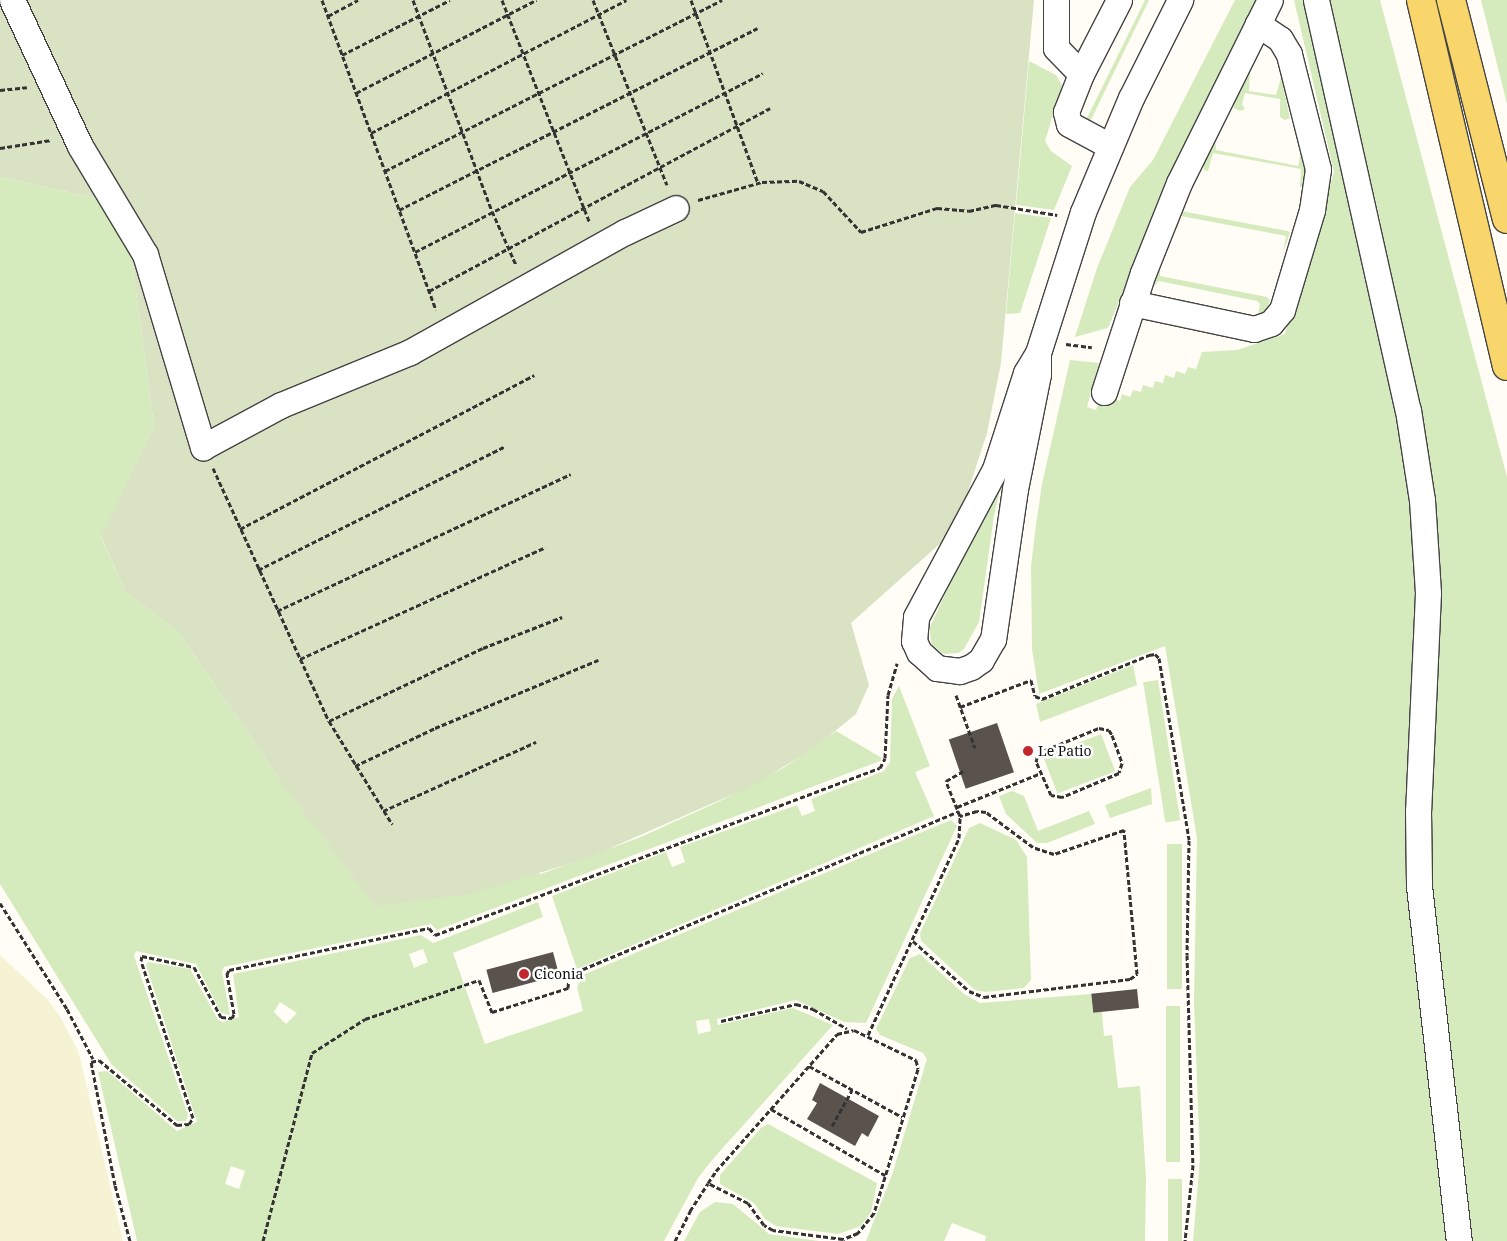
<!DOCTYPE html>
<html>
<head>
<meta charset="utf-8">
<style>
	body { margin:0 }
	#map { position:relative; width:1507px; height:1241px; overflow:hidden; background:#fffdf5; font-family:"Noto Serif",serif }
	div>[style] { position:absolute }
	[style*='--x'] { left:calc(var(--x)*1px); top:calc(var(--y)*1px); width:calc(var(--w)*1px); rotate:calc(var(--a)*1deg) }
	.farmland>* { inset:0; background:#f6f3d4 }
	.green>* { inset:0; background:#d5ebbd; transform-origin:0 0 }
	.cemetery>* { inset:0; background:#d9e3c4 }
	.building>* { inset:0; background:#5a524d; transform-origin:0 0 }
	.path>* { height:3px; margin-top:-1.5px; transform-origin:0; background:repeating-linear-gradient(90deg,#333 0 5px,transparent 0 7.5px) }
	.roads { filter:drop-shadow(1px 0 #444) drop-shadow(-1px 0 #444) drop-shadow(0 1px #444) drop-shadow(0 -1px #444) }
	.minor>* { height:25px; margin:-12.5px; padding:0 12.5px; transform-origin:12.5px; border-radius:12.5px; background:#fff }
	.major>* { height:28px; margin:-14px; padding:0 14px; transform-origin:14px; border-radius:14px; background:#f9d66b }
	.dots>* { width:14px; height:14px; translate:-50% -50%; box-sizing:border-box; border:2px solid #fff; border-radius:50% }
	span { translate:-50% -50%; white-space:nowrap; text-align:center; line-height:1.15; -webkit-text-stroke:5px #fff; paint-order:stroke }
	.poi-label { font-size:14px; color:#111 }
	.left { translate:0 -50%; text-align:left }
</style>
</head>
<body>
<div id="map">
	<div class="farmland">
		<div style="clip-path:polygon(0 955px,47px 999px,60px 1016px,79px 1053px,123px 1241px,0 1241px)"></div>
	</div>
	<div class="green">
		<div style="clip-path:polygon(1145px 0,1149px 0,1089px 124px,1085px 122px)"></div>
		<div style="clip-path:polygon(1235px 0,1264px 0,1163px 196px,1108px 328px,1075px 337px,1097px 268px,1130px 187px,1153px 160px)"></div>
		<div style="clip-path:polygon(1294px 0,1304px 0,1365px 255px,1363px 273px,1391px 379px,1410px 491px,1417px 605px,1410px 910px,1446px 1241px,1193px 1241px,1200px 1159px,1194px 1002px,1197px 838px,1165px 646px,1039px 694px,1032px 649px,1031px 566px,1036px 525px,1042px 484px,1070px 360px,1099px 363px,1087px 407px,1096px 410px,1099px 402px,1108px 405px,1111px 398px,1120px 401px,1122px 394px,1130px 397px,1133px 390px,1141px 392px,1143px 385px,1153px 388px,1155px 381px,1163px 383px,1165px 375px,1174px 378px,1176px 371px,1185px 374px,1188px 367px,1196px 369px,1202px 352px,1237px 350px,1285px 334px,1334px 172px)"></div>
		<div style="clip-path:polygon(1329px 0,1380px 0,1507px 477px,1507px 1241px,1465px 1241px,1433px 901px,1430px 794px,1435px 689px,1381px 243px,1381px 224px)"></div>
		<div style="clip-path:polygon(1481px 0,1507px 0,1507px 104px)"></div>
		<div style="clip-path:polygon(1029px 61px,1056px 75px,1062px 85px,1045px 141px,1051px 151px,1072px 166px,1054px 210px,1016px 205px)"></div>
		<div style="clip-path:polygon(1250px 72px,1249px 91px,1276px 95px,1281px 77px,1290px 118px,1285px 120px,1280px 117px,1280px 99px,1245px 93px,1242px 104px,1245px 109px,1240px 111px,1234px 108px,1234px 100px)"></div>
		<div style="clip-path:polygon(1215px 137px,1216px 150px,1298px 166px,1301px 151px,1310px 185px,1300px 187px,1301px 169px,1213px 153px,1208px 171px,1204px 170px,1203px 160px)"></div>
		<div style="clip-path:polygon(0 177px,104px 200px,129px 239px,154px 426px,101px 537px,125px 591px,180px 634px,279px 779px,541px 874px,641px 837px,722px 800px,785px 767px,836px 731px,882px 758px,880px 761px,437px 930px,431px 924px,224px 967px,222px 972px,230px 1015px,221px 1013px,196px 964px,136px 951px,134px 956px,188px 1115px,186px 1121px,177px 1121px,112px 1065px,0 884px)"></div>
		<div style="clip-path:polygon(1181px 211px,1288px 231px,1290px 233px,1283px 253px,1286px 236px,1181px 216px,1177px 230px,1175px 224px)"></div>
		<div style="clip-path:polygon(1015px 213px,1051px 218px,1020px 313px,1006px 314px)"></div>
		<div style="clip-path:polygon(1160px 264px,1160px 276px,1267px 297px,1270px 300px,1265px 315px,1257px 320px,1260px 304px,1257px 301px,1159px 281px,1150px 290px)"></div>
		<div style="clip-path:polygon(1006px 463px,994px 516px,979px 622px,964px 649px,958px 653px,944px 654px,932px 645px,929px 629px)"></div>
		<div style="clip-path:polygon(1133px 665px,1137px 685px,1040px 722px,1036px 704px)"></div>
		<div style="left:1158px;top:680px;width:142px;height:15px;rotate:81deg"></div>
		<div style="clip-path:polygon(899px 686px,930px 766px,915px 772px,934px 816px,577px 969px,552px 896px,666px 852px,672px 867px,685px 862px,680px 847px,797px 805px,802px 816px,815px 811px,811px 799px,884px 771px,890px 762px,892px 699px)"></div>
		<div style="left:1101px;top:734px;width:40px;height:62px;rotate:69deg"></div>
		<div style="clip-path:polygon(1151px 788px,1152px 804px,1110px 818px,1105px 805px)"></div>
		<div style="clip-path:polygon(1012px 791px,1024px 796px,1038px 831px,1089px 811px,1095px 824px,1047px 843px,1037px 843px,1006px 814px,999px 796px)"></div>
		<div style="clip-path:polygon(evenodd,951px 820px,957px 826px,866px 1023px,844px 1022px,796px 1000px,717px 1019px,718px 1025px,793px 1008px,833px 1025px,713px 1159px,698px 1178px,664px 1241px,137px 1241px,98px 1072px,107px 1071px,177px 1131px,197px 1122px,146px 965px,148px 962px,190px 969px,218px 1020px,223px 1022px,239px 1017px,233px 974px,421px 935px,433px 943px,538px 902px,543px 917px,453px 953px,485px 1044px,583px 1011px,577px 987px,583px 975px,951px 820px,423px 949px,428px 962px,414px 968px,409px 954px,423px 949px,951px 820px,280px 1002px,297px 1013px,286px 1024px,274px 1012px,280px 1002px,951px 820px,709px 1019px,711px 1031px,698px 1034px,696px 1021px,709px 1019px,951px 820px,231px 1166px,245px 1171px,239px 1189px,225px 1184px,231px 1166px)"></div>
		<div style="clip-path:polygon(980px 823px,1016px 840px,1027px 857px,1031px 980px,1024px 988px,986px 992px,975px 990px,921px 941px,920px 933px,969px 828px)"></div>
		<div style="left:1182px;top:844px;width:145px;height:15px;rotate:90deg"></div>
		<div style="clip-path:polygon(920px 954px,964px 994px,980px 1003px,1091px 994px,1093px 1013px,1102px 1012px,1104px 1036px,1112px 1035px,1118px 1088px,1140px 1086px,1146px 1178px,1145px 1241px,985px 1241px,986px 1236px,952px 1223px,944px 1241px,866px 1241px,892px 1175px,927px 1059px,923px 1053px,880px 1035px,876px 1029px,910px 958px)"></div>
		<div style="left:1166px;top:1006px;width:14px;height:156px"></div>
		<div style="clip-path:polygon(768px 1124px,877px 1183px,871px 1212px,861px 1226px,838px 1234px,776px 1226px,765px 1219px,754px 1203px,720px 1184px,720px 1175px,761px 1128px)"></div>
		<div style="left:1168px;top:1179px;width:14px;height:62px"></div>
		<div style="clip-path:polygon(715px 1202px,733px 1204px,769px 1234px,819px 1241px,684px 1241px,700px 1212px)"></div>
	</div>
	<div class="cemetery">
		<div style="clip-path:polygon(0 0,1034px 0,1001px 363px,987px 433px,961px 513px,943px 541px,851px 623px,869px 685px,856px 714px,814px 748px,754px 785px,588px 858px,470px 894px,375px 906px,279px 779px,180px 634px,125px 591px,101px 536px,154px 426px,129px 239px,104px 200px,0 177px)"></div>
	</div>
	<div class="building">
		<div style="left:997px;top:723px;width:52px;height:51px;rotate:71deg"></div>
		<div style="left:553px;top:952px;width:24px;height:69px;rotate:75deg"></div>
		<div style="left:1137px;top:989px;width:19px;height:46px;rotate:84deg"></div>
		<div style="clip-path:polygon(820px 1083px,879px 1116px,868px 1137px,862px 1133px,855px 1146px,807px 1119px,817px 1103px,812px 1100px)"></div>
	</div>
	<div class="path">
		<div style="--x:322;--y:0;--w:330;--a:69.8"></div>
		<div style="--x:413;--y:0;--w:225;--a:69.5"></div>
		<div style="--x:492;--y:211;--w:59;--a:66"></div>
		<div style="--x:502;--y:0;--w:240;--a:68.5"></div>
		<div style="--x:593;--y:0;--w:199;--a:68.2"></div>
		<div style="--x:691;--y:0;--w:195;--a:69.9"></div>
		<div style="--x:328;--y:16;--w:34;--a:-28"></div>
		<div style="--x:342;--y:55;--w:121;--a:-27"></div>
		<div style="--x:0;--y:90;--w:27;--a:-6"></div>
		<div style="--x:356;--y:93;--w:203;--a:-27.3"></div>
		<div style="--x:371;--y:133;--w:288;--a:-27.5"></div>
		<div style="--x:0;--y:148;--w:52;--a:-8.9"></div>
		<div style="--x:385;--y:171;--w:378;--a:-26.9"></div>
		<div style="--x:698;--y:200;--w:66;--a:-15.7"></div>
		<div style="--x:762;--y:182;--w:37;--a:-2"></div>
		<div style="--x:799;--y:181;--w:26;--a:23"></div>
		<div style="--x:823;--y:191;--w:56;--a:47.2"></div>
		<div style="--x:861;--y:232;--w:80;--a:-17.5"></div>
		<div style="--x:937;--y:208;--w:32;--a:5"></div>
		<div style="--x:969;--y:211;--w:28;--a:-13"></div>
		<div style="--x:996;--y:205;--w:62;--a:9.3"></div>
		<div style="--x:399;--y:210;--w:402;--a:-26.9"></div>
		<div style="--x:415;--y:252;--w:391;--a:-27.2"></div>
		<div style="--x:429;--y:291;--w:387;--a:-28.2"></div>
		<div style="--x:1066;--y:344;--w:26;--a:7"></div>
		<div style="--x:213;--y:468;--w:278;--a:65.4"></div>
		<div style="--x:329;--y:721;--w:121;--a:58.5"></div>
		<div style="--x:240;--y:529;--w:332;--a:-27.6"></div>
		<div style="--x:258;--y:570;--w:275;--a:-26.6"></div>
		<div style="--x:277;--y:611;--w:324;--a:-25"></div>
		<div style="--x:300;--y:659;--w:270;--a:-24.5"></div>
		<div style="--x:956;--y:695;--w:56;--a:70.3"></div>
		<div style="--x:960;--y:707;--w:76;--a:-20.8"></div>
		<div style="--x:1031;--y:680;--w:16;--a:76"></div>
		<div style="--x:1035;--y:696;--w:8;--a:23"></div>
		<div style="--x:1042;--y:699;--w:116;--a:-22.4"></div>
		<div style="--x:1149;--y:655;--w:6;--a:-9"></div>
		<div style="--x:1155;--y:654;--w:6;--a:45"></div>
		<div style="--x:1159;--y:658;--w:184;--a:80.6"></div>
		<div style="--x:1189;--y:840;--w:115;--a:91"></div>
		<div style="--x:1187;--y:955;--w:210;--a:88.4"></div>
		<div style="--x:1193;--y:1165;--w:76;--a:96"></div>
		<div style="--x:329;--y:721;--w:170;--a:-25.4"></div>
		<div style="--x:483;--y:648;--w:85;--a:-21.4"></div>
		<div style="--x:1099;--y:728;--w:10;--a:11"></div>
		<div style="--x:1109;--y:730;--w:6;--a:59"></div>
		<div style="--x:1112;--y:735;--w:30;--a:70"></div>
		<div style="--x:1122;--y:763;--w:10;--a:107"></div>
		<div style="--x:1119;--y:773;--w:62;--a:157.2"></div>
		<div style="--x:1062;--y:797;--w:11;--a:-170"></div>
		<div style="--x:1051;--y:795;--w:36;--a:-114"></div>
		<div style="--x:1036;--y:762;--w:9;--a:-77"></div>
		<div style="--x:1038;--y:753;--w:66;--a:-22.3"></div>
		<div style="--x:355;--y:766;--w:89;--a:-25.4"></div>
		<div style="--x:435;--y:728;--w:177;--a:-22.6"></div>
		<div style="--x:957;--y:807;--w:91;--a:-22"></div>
		<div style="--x:383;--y:811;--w:168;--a:-24.3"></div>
		<div style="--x:0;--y:903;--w:125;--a:57.7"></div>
		<div style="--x:67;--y:1009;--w:56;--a:62.5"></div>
		<div style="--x:913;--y:941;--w:75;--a:41.8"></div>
		<div style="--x:969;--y:991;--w:16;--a:22"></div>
		<div style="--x:984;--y:997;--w:147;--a:-7"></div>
		<div style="--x:1130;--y:979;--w:9;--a:-36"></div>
		<div style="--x:1137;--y:974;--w:145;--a:-95.2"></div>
		<div style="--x:1124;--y:830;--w:74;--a:161.1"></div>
		<div style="--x:1054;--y:854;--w:22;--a:-162"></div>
		<div style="--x:1033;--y:847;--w:59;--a:-143.3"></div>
		<div style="--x:986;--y:812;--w:9;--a:-174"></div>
		<div style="--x:977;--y:811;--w:18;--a:164"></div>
		<div style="--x:721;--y:1021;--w:77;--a:-12.8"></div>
		<div style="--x:796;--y:1004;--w:18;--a:16"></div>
		<div style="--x:813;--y:1009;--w:39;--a:30"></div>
		<div style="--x:868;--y:1035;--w:217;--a:-65.2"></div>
		<div style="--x:959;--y:838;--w:22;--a:-87"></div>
		<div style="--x:960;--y:816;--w:38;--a:-112"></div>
		<div style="--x:946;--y:781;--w:20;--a:-30"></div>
		<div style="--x:809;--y:1066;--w:106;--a:28.7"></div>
		<div style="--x:771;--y:1109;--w:132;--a:30.1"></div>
		<div style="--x:832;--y:1126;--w:41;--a:-60.9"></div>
		<div style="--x:130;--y:1241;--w:58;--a:-105"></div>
		<div style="--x:115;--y:1185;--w:125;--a:-101"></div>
		<div style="--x:91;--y:1062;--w:8;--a:-14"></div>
		<div style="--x:99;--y:1060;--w:102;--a:39.8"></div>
		<div style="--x:177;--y:1125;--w:12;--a:-5"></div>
		<div style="--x:189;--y:1124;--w:7;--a:-56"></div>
		<div style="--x:193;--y:1118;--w:165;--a:-108.3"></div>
		<div style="--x:141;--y:961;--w:5;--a:-79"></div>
		<div style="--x:142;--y:956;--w:53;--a:11.9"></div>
		<div style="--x:194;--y:967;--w:57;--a:61.6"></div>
		<div style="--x:221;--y:1017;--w:11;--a:5"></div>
		<div style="--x:232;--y:1018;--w:4;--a:-63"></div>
		<div style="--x:234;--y:1014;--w:41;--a:-99.9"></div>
		<div style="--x:227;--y:974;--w:4;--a:-63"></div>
		<div style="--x:229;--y:970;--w:204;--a:-11.9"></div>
		<div style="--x:429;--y:928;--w:9;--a:49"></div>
		<div style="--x:435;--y:935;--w:475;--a:-20.6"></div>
		<div style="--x:880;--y:768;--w:11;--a:-63"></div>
		<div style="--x:885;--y:758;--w:63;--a:-87.3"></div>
		<div style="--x:888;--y:695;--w:33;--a:-74"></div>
		<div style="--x:263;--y:1241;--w:194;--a:-75.4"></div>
		<div style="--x:312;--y:1053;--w:63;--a:-32.7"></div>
		<div style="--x:365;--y:1019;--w:120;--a:-18.9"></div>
		<div style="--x:479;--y:980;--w:35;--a:68"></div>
		<div style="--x:492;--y:1012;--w:80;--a:-17.5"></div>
		<div style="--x:568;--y:988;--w:13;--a:-86"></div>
		<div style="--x:569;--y:975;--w:423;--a:-22.8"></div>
		<div style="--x:675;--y:1241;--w:34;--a:-63"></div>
		<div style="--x:690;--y:1211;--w:33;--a:-57"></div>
		<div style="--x:708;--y:1183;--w:14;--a:-56"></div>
		<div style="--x:716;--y:1171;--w:183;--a:-48.5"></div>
		<div style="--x:837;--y:1034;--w:17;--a:-13"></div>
		<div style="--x:854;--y:1030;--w:69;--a:25.8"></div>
		<div style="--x:916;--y:1060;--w:9;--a:77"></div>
		<div style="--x:918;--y:1069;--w:151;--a:107"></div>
		<div style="--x:874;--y:1213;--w:26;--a:129"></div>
		<div style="--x:858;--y:1233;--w:16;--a:158"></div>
		<div style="--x:843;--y:1239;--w:71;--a:-172.7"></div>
		<div style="--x:773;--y:1230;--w:10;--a:-151"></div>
		<div style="--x:764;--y:1225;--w:27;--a:-126"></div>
		<div style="--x:748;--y:1203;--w:45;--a:-153.4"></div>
	</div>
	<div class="roads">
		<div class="minor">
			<div style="--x:12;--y:0;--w:161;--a:65"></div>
			<div style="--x:80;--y:146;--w:126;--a:59"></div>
			<div style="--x:145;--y:254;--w:202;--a:73.3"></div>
			<div style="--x:203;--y:447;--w:89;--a:-28.3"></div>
			<div style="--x:281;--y:405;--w:139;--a:-22.3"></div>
			<div style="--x:410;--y:352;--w:246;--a:-29.2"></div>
			<div style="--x:625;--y:232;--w:56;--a:-25.2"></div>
			<div style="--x:1056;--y:0;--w:48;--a:90"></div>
			<div style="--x:1056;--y:48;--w:36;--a:46"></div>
			<div style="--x:1081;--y:74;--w:83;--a:-62.8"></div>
			<div style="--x:1316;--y:0;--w:420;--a:77.4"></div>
			<div style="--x:1408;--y:410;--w:91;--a:81.2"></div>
			<div style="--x:1422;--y:500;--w:93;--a:86.3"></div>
			<div style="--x:1428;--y:593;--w:218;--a:92.6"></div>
			<div style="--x:1418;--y:811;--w:75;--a:89.2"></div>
			<div style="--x:1419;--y:886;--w:357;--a:83.6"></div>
			<div style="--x:1081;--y:74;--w:41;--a:111.5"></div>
			<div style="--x:1066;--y:112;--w:12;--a:76"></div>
			<div style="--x:1069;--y:124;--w:47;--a:28.2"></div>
			<div style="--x:1132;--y:303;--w:125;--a:12"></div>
			<div style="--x:1254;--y:329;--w:18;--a:-19"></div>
			<div style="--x:1271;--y:323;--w:17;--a:-50"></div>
			<div style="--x:1282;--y:310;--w:104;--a:-73.3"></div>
			<div style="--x:1312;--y:210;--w:41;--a:-81.7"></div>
			<div style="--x:1318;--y:169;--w:119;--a:-104.2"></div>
			<div style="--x:1289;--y:54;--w:17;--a:-121"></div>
			<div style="--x:1280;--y:39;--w:27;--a:-146"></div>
			<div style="--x:1038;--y:353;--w:21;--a:90"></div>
			<div style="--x:1038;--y:374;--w:117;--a:101.3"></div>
			<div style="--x:1015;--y:489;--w:152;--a:98.3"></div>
			<div style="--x:993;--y:639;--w:24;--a:120"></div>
			<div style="--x:981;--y:660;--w:12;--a:145"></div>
			<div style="--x:971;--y:667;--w:12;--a:160"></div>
			<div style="--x:960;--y:671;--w:23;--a:-173"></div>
			<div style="--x:937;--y:668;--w:24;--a:-138"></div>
			<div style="--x:919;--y:652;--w:12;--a:-114"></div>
			<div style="--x:914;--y:641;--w:24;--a:-85"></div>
			<div style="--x:916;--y:617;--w:168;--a:-61.9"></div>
			<div style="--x:995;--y:469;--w:101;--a:-72.1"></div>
			<div style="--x:1026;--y:373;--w:23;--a:-59"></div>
			<div style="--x:1038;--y:353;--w:148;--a:-72.3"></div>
			<div style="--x:1083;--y:212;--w:124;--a:-67.2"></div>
			<div style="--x:1131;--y:98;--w:110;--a:-63.4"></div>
			<div style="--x:1104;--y:392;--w:125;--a:-71.9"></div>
			<div style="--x:1143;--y:273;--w:97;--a:-68.2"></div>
			<div style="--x:1179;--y:183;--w:204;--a:-63.6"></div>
		</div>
		<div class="major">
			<div style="--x:1421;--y:0;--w:376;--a:76.8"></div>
			<div style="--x:1451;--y:0;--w:226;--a:75.7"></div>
		</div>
	</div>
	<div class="dots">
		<div style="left:1028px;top:751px;background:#c4262e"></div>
		<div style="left:524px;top:974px;background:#c4262e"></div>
	</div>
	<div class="poi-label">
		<span class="left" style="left:1038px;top:751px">Le Patio</span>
		<span class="left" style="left:534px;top:974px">Ciconia</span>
	</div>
</div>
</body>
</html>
